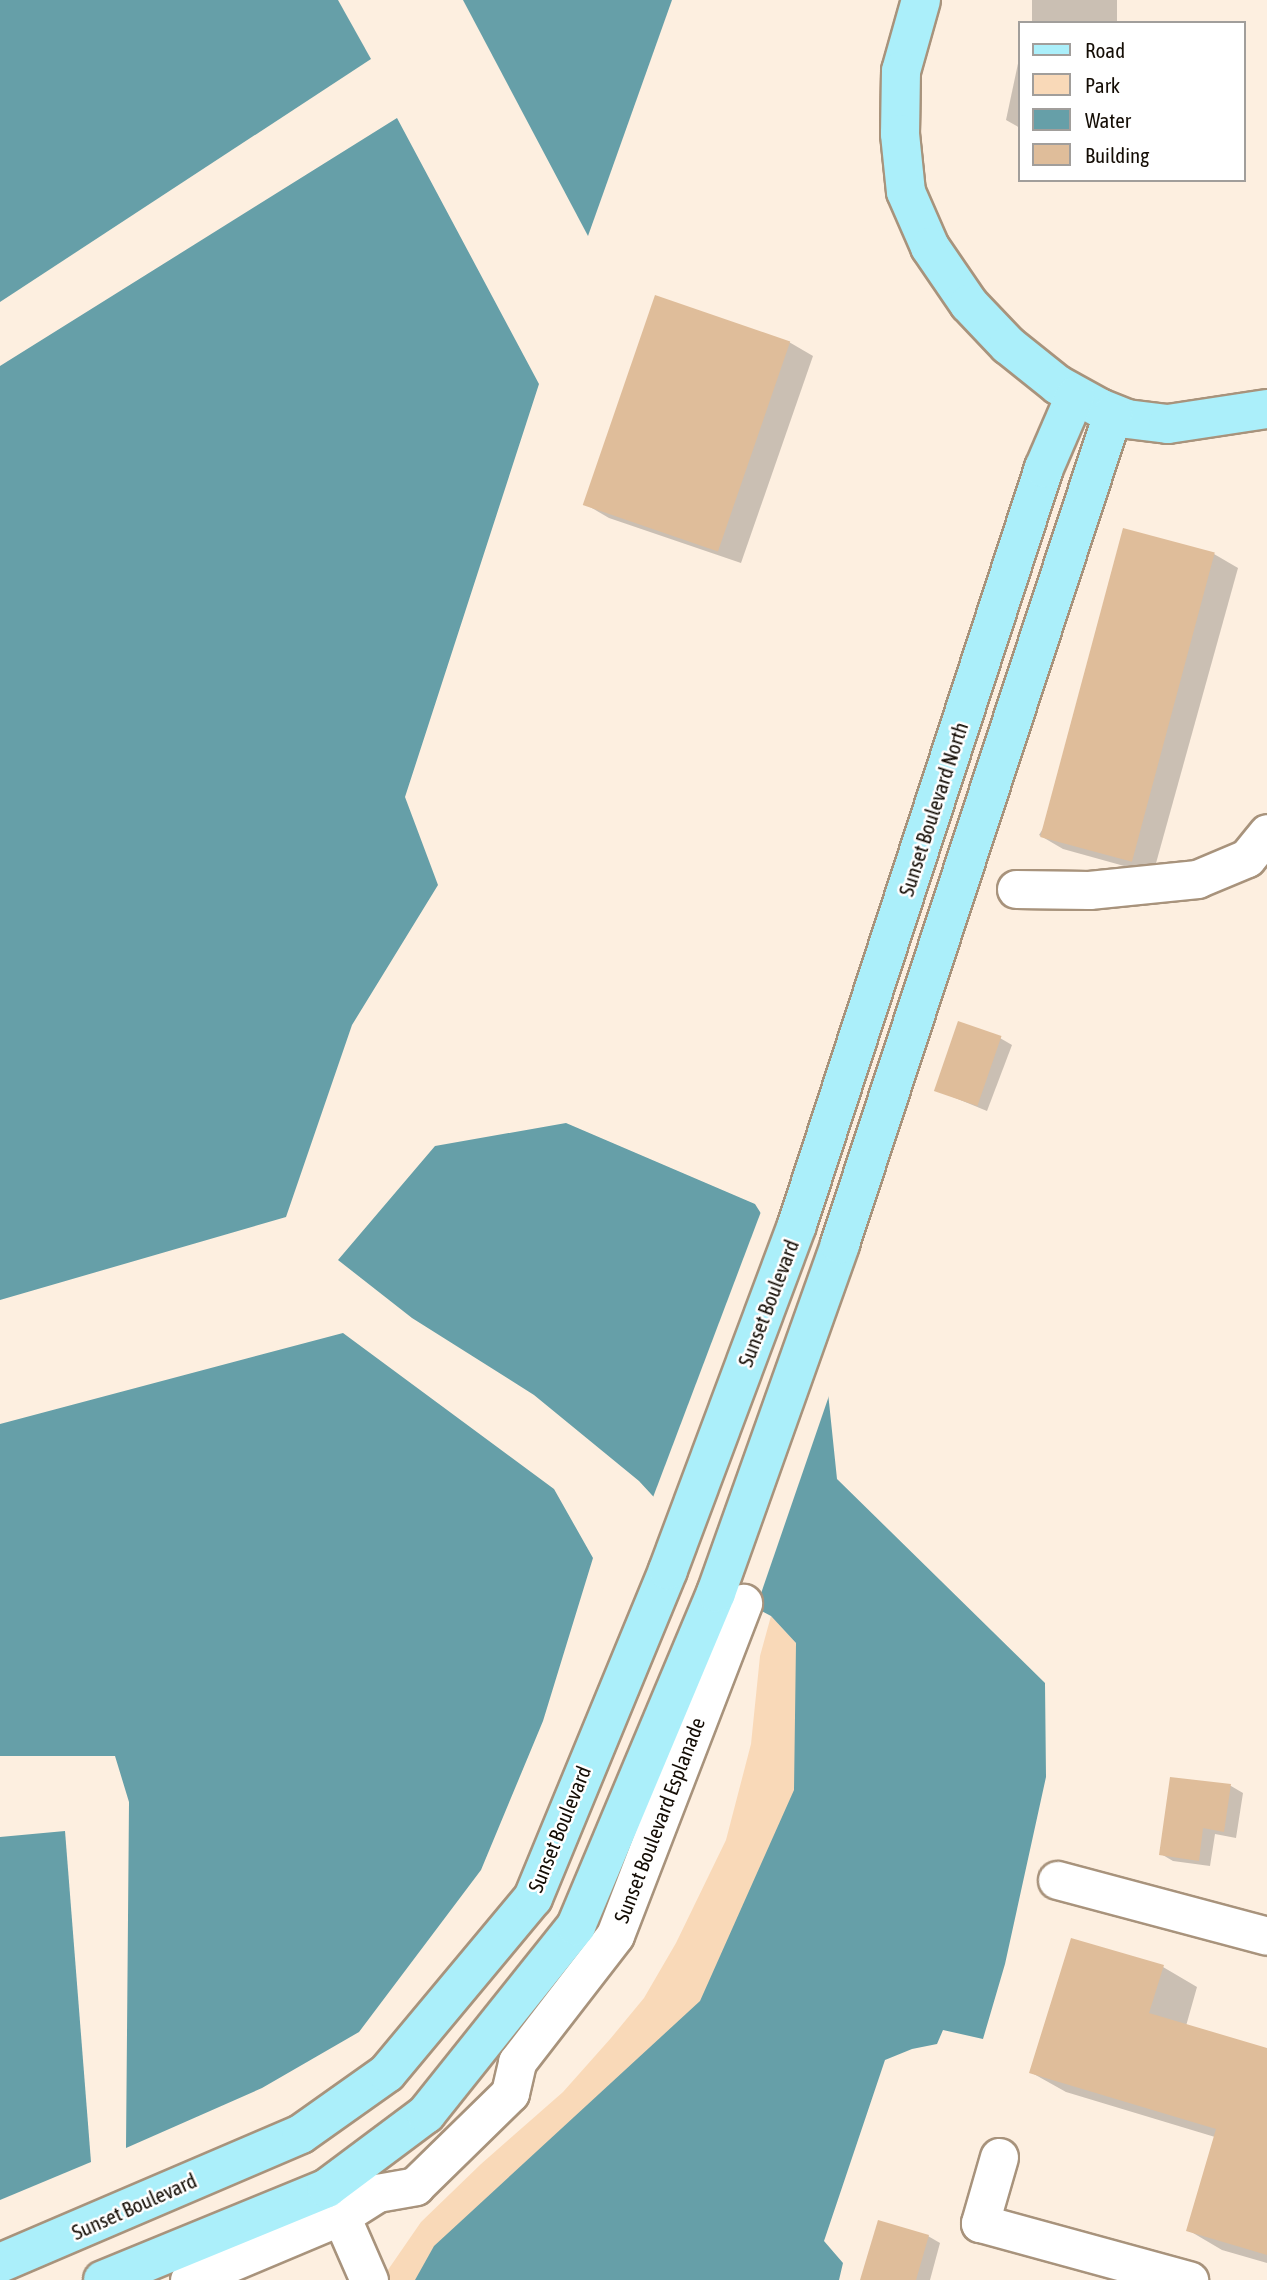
<!DOCTYPE html>
<html>
<head>
<meta charset="utf-8">
<style>
	body { margin:0 }
	#map { position:relative; width:1267px; height:2280px; overflow:hidden; background:#fdefe0; font-family:"Asap Condensed",sans-serif }
	div>[style] { position:absolute }
	[style*='--x'] { left:calc(var(--x)*1px); top:calc(var(--y)*1px); width:calc(var(--w)*1px); rotate:calc(var(--a)*1deg) }
	.green>* { inset:0; background:#f9d9b8 }
	.water>* { inset:0; background:#669fa8 }
	.pier>* { inset:0; background:#fdefe0 }
	.shadow>* { inset:0; background:#0003; transform-origin:0 0 }
	.building>* { inset:0; background:#dfbd9a; transform-origin:0 0 }
	.roads { filter:drop-shadow(2px 0 #a8937c) drop-shadow(-2px 0 #a8937c) drop-shadow(0 2px #a8937c) drop-shadow(0 -2px #a8937c) }
	.minor>* { height:37px; margin:-18.5px; padding:0 18.5px; transform-origin:18.5px; border-radius:18.5px; background:#fff }
	.major>* { height:38px; margin:-19px; padding:0 19px; transform-origin:19px; border-radius:19px; background:#abeffa }
	span { translate:-50% -50%; white-space:nowrap; text-align:center; line-height:1.15; -webkit-text-stroke:5px #fff; paint-order:stroke }
	.street-label { font-size:21px; color:#140d05 }
	.legend { position:absolute; left:1018px; top:21px; width:228px; height:161px; box-sizing:border-box; background:#fff; border:2px solid #a19e9b; margin:0; padding:9px 12px; list-style:none; font-size:21px; color:#140d05 }
	.legend li { display:flex; align-items:center; gap:14px; height:35px }
	.legend b { width:35px; border:2px solid #a19e9b }
</style>
</head>
<body>
<div id="map">
	<div class="green">
		<div style="clip-path:polygon(771px 1616px,796px 1643px,820px 1780px,711px 2001px,448px 2280px,381px 2280px,421px 2222px,481px 2164px,563px 2092px,611px 2038px,644px 1998px,676px 1943px,726px 1840px,751px 1744px,760px 1656px)"></div>
	</div>
	<div class="water">
		<div style="clip-path:polygon(0 0,338px 0,371px 59px,0 302px)"></div>
		<div style="clip-path:polygon(463px 0,672px 0,588px 236px)"></div>
		<div style="clip-path:polygon(397px 118px,539px 384px,405px 797px,438px 885px,352px 1025px,286px 1217px,0 1300px,0 366px)"></div>
		<div style="clip-path:polygon(566px 1123px,755px 1204px,819px 1306px,837px 1479px,1045px 1683px,1046px 1777px,1005px 1964px,983px 2039px,943px 2030px,937px 2044px,912px 2049px,885px 2060px,824px 2241px,843px 2263px,839px 2280px,415px 2280px,434px 2246px,700px 2001px,794px 1790px,796px 1643px,771px 1616px,756px 1608px,639px 1481px,534px 1395px,412px 1318px,338px 1260px,435px 1146px)"></div>
		<div style="clip-path:polygon(343px 1333px,554px 1489px,593px 1558px,543px 1721px,481px 1870px,359px 2032px,262px 2088px,126px 2148px,129px 1802px,115px 1756px,0 1756px,0 1424px)"></div>
		<div style="clip-path:polygon(65px 1831px,91px 2162px,0 2200px,0 1837px)"></div>
	</div>
	<div class="pier">
		<div style="clip-path:polygon(762px 1209px,822px 1305px,831px 1390px,756px 1608px,749px 1605px,652px 1500px)"></div>
	</div>
	<div class="shadow">
		<div style="left:1032px;top:0;width:85px;height:24px"></div>
		<div style="clip-path:polygon(1020px 54px,1020px 128px,1006px 120px)"></div>
		<div style="clip-path:polygon(789px 342px,813px 356px,741px 563px,609px 518px,585px 504px)"></div>
		<div style="clip-path:polygon(1214px 554px,1238px 568px,1153px 874px,1063px 849px,1039px 835px)"></div>
		<div style="clip-path:polygon(1000px 1038px,1012px 1045px,987px 1111px,936px 1090px)"></div>
		<div style="clip-path:polygon(1172px 1779px,1231px 1786px,1243px 1793px,1236px 1838px,1215px 1834px,1210px 1866px,1173px 1861px,1161px 1854px)"></div>
		<div style="clip-path:polygon(1163px 1967px,1197px 1987px,1186px 2026px,1267px 2050px,1267px 2263px,1222px 2250px,1188px 2230px,1215px 2137px,1066px 2092px,1032px 2073px)"></div>
		<div style="clip-path:polygon(928px 2236px,940px 2243px,930px 2280px,862px 2280px)"></div>
	</div>
	<div class="building">
		<div style="left:655px;top:295px;width:143px;height:222px;rotate:19deg"></div>
		<div style="left:1123px;top:528px;width:95px;height:320px;rotate:15deg"></div>
		<div style="left:958px;top:1021px;width:46px;height:74px;rotate:19deg"></div>
		<div style="clip-path:polygon(1170px 1777px,1231px 1784px,1224px 1832px,1203px 1828px,1199px 1861px,1159px 1855px)"></div>
		<div style="clip-path:polygon(1071px 1938px,1164px 1965px,1149px 2013px,1267px 2048px,1267px 2255px,1186px 2231px,1216px 2129px,1029px 2073px)"></div>
		<div style="clip-path:polygon(878px 2220px,929px 2235px,916px 2280px,860px 2280px)"></div>
	</div>
	<div class="roads">
		<div class="minor">
			<div style="--x:1016;--y:889;--w:73;--a:0.8"></div>
			<div style="--x:1089;--y:890;--w:109;--a:-5.8"></div>
			<div style="--x:1197;--y:879;--w:54;--a:-22.8"></div>
			<div style="--x:1247;--y:858;--w:32;--a:-51"></div>
			<div style="--x:1057;--y:1880;--w:217;--a:14.9"></div>
			<div style="--x:999;--y:2157;--w:69;--a:106.1"></div>
			<div style="--x:980;--y:2223;--w:217;--a:15.3"></div>
			<div style="--x:341;--y:2216;--w:70;--a:66.4"></div>
			<div style="--x:189;--y:2280;--w:165;--a:-22.8"></div>
			<div style="--x:341;--y:2216;--w:43;--a:-32.6"></div>
			<div style="--x:377;--y:2193;--w:39;--a:-10"></div>
			<div style="--x:415;--y:2186;--w:133;--a:-44.4"></div>
			<div style="--x:510;--y:2093;--w:32;--a:-77"></div>
			<div style="--x:517;--y:2062;--w:160;--a:-52.3"></div>
			<div style="--x:615;--y:1935;--w:356;--a:-68.9"></div>
		</div>
		<div class="major">
			<div style="--x:921;--y:0;--w:74;--a:105.7"></div>
			<div style="--x:901;--y:71;--w:63;--a:90.9"></div>
			<div style="--x:900;--y:134;--w:58;--a:84.1"></div>
			<div style="--x:906;--y:192;--w:60;--a:66.4"></div>
			<div style="--x:930;--y:247;--w:69;--a:55.6"></div>
			<div style="--x:969;--y:304;--w:57;--a:46.4"></div>
			<div style="--x:1008;--y:345;--w:64;--a:38.7"></div>
			<div style="--x:1058;--y:385;--w:48;--a:28.7"></div>
			<div style="--x:1100;--y:408;--w:29;--a:22"></div>
			<div style="--x:1127;--y:419;--w:41;--a:7"></div>
			<div style="--x:1168;--y:424;--w:100;--a:-8.6"></div>
			<div style="--x:0;--y:2263;--w:327;--a:-23.2"></div>
			<div style="--x:301;--y:2134;--w:105;--a:-35.3"></div>
			<div style="--x:387;--y:2073;--w:228;--a:-50.2"></div>
			<div style="--x:533;--y:1898;--w:355;--a:-67.6"></div>
			<div style="--x:668;--y:1570;--w:368;--a:-69.5"></div>
			<div style="--x:797;--y:1225;--w:796;--a:-71.93"></div>
			<div style="--x:1044;--y:468;--w:78;--a:-66.7"></div>
			<div style="--x:103;--y:2280;--w:242;--a:-22.3"></div>
			<div style="--x:327;--y:2188;--w:124;--a:-36.8"></div>
			<div style="--x:426;--y:2114;--w:241;--a:-51.4"></div>
			<div style="--x:576;--y:1926;--w:361;--a:-67.2"></div>
			<div style="--x:716;--y:1593;--w:370;--a:-70.4"></div>
			<div style="--x:840;--y:1244;--w:874;--a:-71.79"></div>
		</div>
	</div>
	<div class="street-label">
		<span style="left:933px;top:809px;rotate:-72deg">Sunset Boulevard North</span>
		<span style="left:768px;top:1303px;rotate:-69deg">Sunset Boulevard</span>
		<span style="left:659px;top:1820px;rotate:-69deg">Sunset Boulevard Esplanade</span>
		<span style="left:559px;top:1829px;rotate:-68deg">Sunset Boulevard</span>
		<span style="left:134px;top:2206px;rotate:-24deg">Sunset Boulevard</span>
	</div>
	<ul class="legend">
	<li><b style="height:9px;background:#abeffa"></b>Road</li>
	<li><b style="height:19px;background:#f9d9b8"></b>Park</li>
	<li><b style="height:19px;background:#669fa8"></b>Water</li>
	<li><b style="height:19px;background:#dfbd9a"></b>Building</li>
	</ul>
</div>
</body>
</html>
